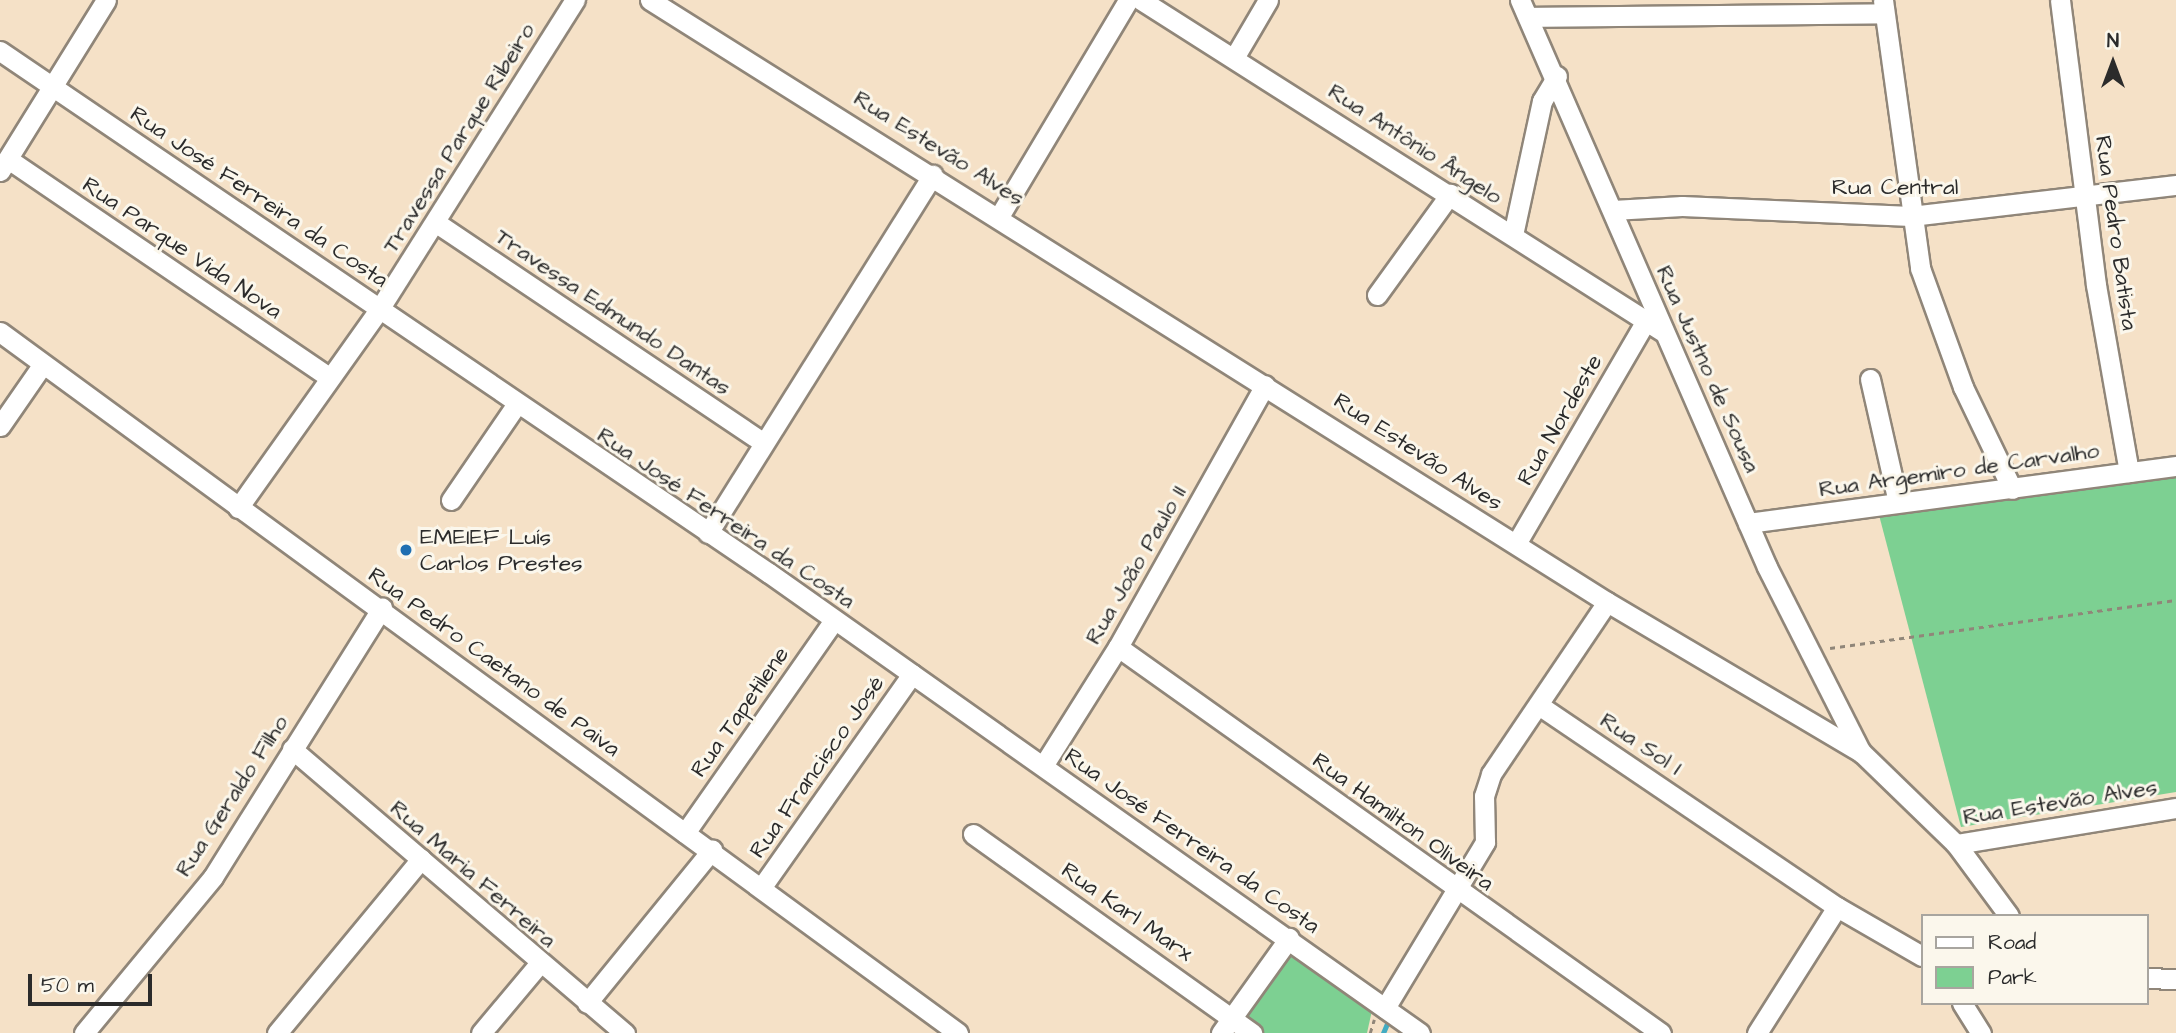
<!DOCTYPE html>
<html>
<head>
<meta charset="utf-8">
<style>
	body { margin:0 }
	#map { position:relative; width:2176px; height:1033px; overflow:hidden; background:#f5e1c7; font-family:"Architects Daughter",sans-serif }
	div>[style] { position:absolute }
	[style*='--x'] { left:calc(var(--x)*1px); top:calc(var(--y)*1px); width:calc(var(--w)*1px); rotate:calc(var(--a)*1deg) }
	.green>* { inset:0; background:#7dd092 }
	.stream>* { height:5px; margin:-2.5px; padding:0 2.5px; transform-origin:2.5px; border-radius:2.5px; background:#43acc2 }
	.path>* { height:2.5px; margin-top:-1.25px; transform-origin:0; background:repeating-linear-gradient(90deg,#908679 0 5px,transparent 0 10px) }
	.roads { filter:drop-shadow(2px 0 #908679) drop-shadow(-2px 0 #908679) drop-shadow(0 2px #908679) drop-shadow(0 -2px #908679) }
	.minor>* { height:19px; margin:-9.5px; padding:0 9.5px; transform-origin:9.5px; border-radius:9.5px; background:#fff }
	.dots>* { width:19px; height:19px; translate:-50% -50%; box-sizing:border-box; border:4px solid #fbf7ec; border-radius:50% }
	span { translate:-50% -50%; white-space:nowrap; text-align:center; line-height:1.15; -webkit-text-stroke:6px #fbf7ec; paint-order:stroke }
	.street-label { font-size:23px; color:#2b2b2b }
	.poi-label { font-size:23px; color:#2b2b2b }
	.left { translate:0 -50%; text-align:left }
	.legend { position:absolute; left:1921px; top:914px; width:228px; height:91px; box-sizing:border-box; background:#fbf7ec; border:2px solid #a8a59f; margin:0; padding:9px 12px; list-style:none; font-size:21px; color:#2b2b2b }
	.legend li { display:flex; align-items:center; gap:14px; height:35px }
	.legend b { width:35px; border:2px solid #a8a59f }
	.north { position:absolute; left:2078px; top:28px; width:70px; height:70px; -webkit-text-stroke:5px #fbf7ec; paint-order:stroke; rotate:0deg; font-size:19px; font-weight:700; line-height:28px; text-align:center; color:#2b2b2b }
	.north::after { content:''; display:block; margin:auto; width:24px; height:32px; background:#2b2b2b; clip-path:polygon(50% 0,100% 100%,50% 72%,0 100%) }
	.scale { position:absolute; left:28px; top:974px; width:124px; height:32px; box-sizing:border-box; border:4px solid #2b2b2b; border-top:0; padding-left:9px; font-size:21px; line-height:24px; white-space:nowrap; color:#2b2b2b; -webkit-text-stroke:5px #fbf7ec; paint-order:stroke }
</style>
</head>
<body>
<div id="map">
	<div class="green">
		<div style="clip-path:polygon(2176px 476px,2176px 792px,1961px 827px,1879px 515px)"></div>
		<div style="clip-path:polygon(1303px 953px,1373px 1006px,1367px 1033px,1263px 1033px,1247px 1019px,1248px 1008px,1285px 955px)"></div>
	</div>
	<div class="stream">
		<div style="--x:1383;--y:1033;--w:13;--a:-67"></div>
	</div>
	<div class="path">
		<div style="--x:1830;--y:648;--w:349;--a:-7.9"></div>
		<div style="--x:1370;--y:1033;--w:14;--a:-73"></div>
	</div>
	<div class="roads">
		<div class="minor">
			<div style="--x:650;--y:0;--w:1131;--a:32.17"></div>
			<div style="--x:1607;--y:602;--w:295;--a:30.6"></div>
			<div style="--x:1861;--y:752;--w:132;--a:44.1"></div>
			<div style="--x:1956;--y:844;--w:223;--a:-9.3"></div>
			<div style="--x:1141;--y:0;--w:617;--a:32.43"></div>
			<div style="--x:1520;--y:0;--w:618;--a:66.46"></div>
			<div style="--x:1767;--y:567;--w:208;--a:63.1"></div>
			<div style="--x:1883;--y:0;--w:271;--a:82.1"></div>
			<div style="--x:1920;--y:268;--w:127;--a:70.1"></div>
			<div style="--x:1963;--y:387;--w:113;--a:64.3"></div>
			<div style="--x:2060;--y:0;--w:287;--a:82.8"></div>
			<div style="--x:2096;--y:285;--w:190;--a:80"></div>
			<div style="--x:1528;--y:17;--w:356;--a:-0.6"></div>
			<div style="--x:0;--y:51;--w:929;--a:34.17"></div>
			<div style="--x:769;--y:573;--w:797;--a:35.25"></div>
			<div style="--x:1234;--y:58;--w:67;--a:-59.6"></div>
			<div style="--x:8;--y:159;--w:389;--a:34.2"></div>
			<div style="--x:0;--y:171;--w:201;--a:-58.2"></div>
			<div style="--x:1613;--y:210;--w:69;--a:-3.3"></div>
			<div style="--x:1682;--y:206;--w:229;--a:2.5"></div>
			<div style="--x:1911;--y:216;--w:267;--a:-6.7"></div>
			<div style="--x:1000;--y:215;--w:250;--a:-59.2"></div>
			<div style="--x:435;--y:222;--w:395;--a:33.9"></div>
			<div style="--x:1513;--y:235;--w:137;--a:-77.8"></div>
			<div style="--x:1542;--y:101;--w:29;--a:-59"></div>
			<div style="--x:1377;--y:295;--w:125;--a:-54.1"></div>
			<div style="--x:0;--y:332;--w:1187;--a:36.19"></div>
			<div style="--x:1870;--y:379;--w:126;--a:77.2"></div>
			<div style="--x:0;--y:426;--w:75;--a:-55.3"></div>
			<div style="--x:451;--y:500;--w:115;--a:-55.6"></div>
			<div style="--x:238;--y:508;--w:245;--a:-54.6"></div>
			<div style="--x:380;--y:308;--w:365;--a:-57.7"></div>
			<div style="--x:1748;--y:523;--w:432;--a:-7.6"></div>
			<div style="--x:708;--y:533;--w:423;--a:-57.9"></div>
			<div style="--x:1516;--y:544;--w:258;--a:-59.8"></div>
			<div style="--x:1118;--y:647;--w:666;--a:35.41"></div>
			<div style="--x:1540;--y:706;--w:359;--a:34.1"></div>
			<div style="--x:1837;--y:907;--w:98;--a:30"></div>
			<div style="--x:292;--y:749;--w:438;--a:40.5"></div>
			<div style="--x:1043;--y:766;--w:141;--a:-57.8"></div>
			<div style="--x:1118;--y:647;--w:300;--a:-60.7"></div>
			<div style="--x:685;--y:833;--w:260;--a:-55"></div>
			<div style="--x:973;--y:834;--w:343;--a:35.5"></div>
			<div style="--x:1956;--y:844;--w:89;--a:53.6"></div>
			<div style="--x:761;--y:888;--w:262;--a:-54.8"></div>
			<div style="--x:2146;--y:978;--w:30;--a:2"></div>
			<div style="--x:587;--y:1003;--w:198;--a:-50.8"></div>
			<div style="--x:1962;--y:1003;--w:36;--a:58"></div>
			<div style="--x:1385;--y:1008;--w:194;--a:-58.9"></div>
			<div style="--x:1485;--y:842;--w:46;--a:-91.2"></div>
			<div style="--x:1484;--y:796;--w:23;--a:-72"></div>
			<div style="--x:1491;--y:774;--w:207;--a:-56"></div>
			<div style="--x:84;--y:1033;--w:202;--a:-50.4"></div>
			<div style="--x:213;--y:877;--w:318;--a:-57.9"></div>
			<div style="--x:277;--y:1033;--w:226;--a:-50.4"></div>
			<div style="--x:481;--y:1033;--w:89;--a:-50"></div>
			<div style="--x:1221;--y:1033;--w:117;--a:-54.4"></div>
			<div style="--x:1757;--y:1033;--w:149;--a:-57.6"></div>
		</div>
	</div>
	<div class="dots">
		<div style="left:406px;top:550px;background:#1f6fb2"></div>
	</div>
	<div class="street-label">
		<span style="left:459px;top:138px;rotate:-58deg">Travessa Parque Ribeiro</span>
		<span style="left:1415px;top:144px;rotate:33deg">Rua Antônio Ângelo</span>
		<span style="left:939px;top:148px;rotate:32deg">Rua Estevão Alves</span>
		<span style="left:1895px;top:187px">Rua Central</span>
		<span style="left:259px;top:197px;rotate:34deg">Rua José Ferreira da Costa</span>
		<span style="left:2116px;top:233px;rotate:82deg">Rua Pedro Batista</span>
		<span style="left:182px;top:248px;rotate:34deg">Rua Parque Vida Nova</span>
		<span style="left:613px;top:312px;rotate:34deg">Travessa Edmundo Dantas</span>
		<span style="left:1708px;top:369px;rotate:66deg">Rua Justno de Sousa</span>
		<span style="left:1560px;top:420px;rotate:-60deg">Rua Nordeste</span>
		<span style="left:1418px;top:452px;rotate:33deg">Rua Estevão Alves</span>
		<span style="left:1959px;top:470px;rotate:-8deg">Rua Argemiro de Carvalho</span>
		<span style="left:726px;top:518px;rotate:34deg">Rua José Ferreira da Costa</span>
		<span style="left:1136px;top:565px;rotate:-60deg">Rua João Paulo II</span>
		<span style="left:494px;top:662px;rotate:36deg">Rua Pedro Caetano de Paiva</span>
		<span style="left:740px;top:712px;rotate:-55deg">Rua Tapetilene</span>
		<span style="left:1641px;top:744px;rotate:34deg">Rua Sol I</span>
		<span style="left:817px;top:767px;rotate:-55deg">Rua Francisco José</span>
		<span style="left:232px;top:796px;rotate:-57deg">Rua Geraldo Filho</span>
		<span style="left:2060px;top:802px;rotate:-9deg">Rua Estevão Alves</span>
		<span style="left:1403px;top:822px;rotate:36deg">Rua Hamilton Oliveira</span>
		<span style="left:1192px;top:841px;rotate:35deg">Rua José Ferreira da Costa</span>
		<span style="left:473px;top:874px;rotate:41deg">Rua Maria Ferreira</span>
		<span style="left:1127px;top:912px;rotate:35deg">Rua Karl Marx</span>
	</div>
	<div class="poi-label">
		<span class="left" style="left:420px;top:550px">EMEIEF Luís<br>Carlos Prestes</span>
	</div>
	<ul class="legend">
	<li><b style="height:9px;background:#fff"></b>Road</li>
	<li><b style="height:19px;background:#7dd092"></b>Park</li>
	</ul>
	<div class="north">N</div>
	<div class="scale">50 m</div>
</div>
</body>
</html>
